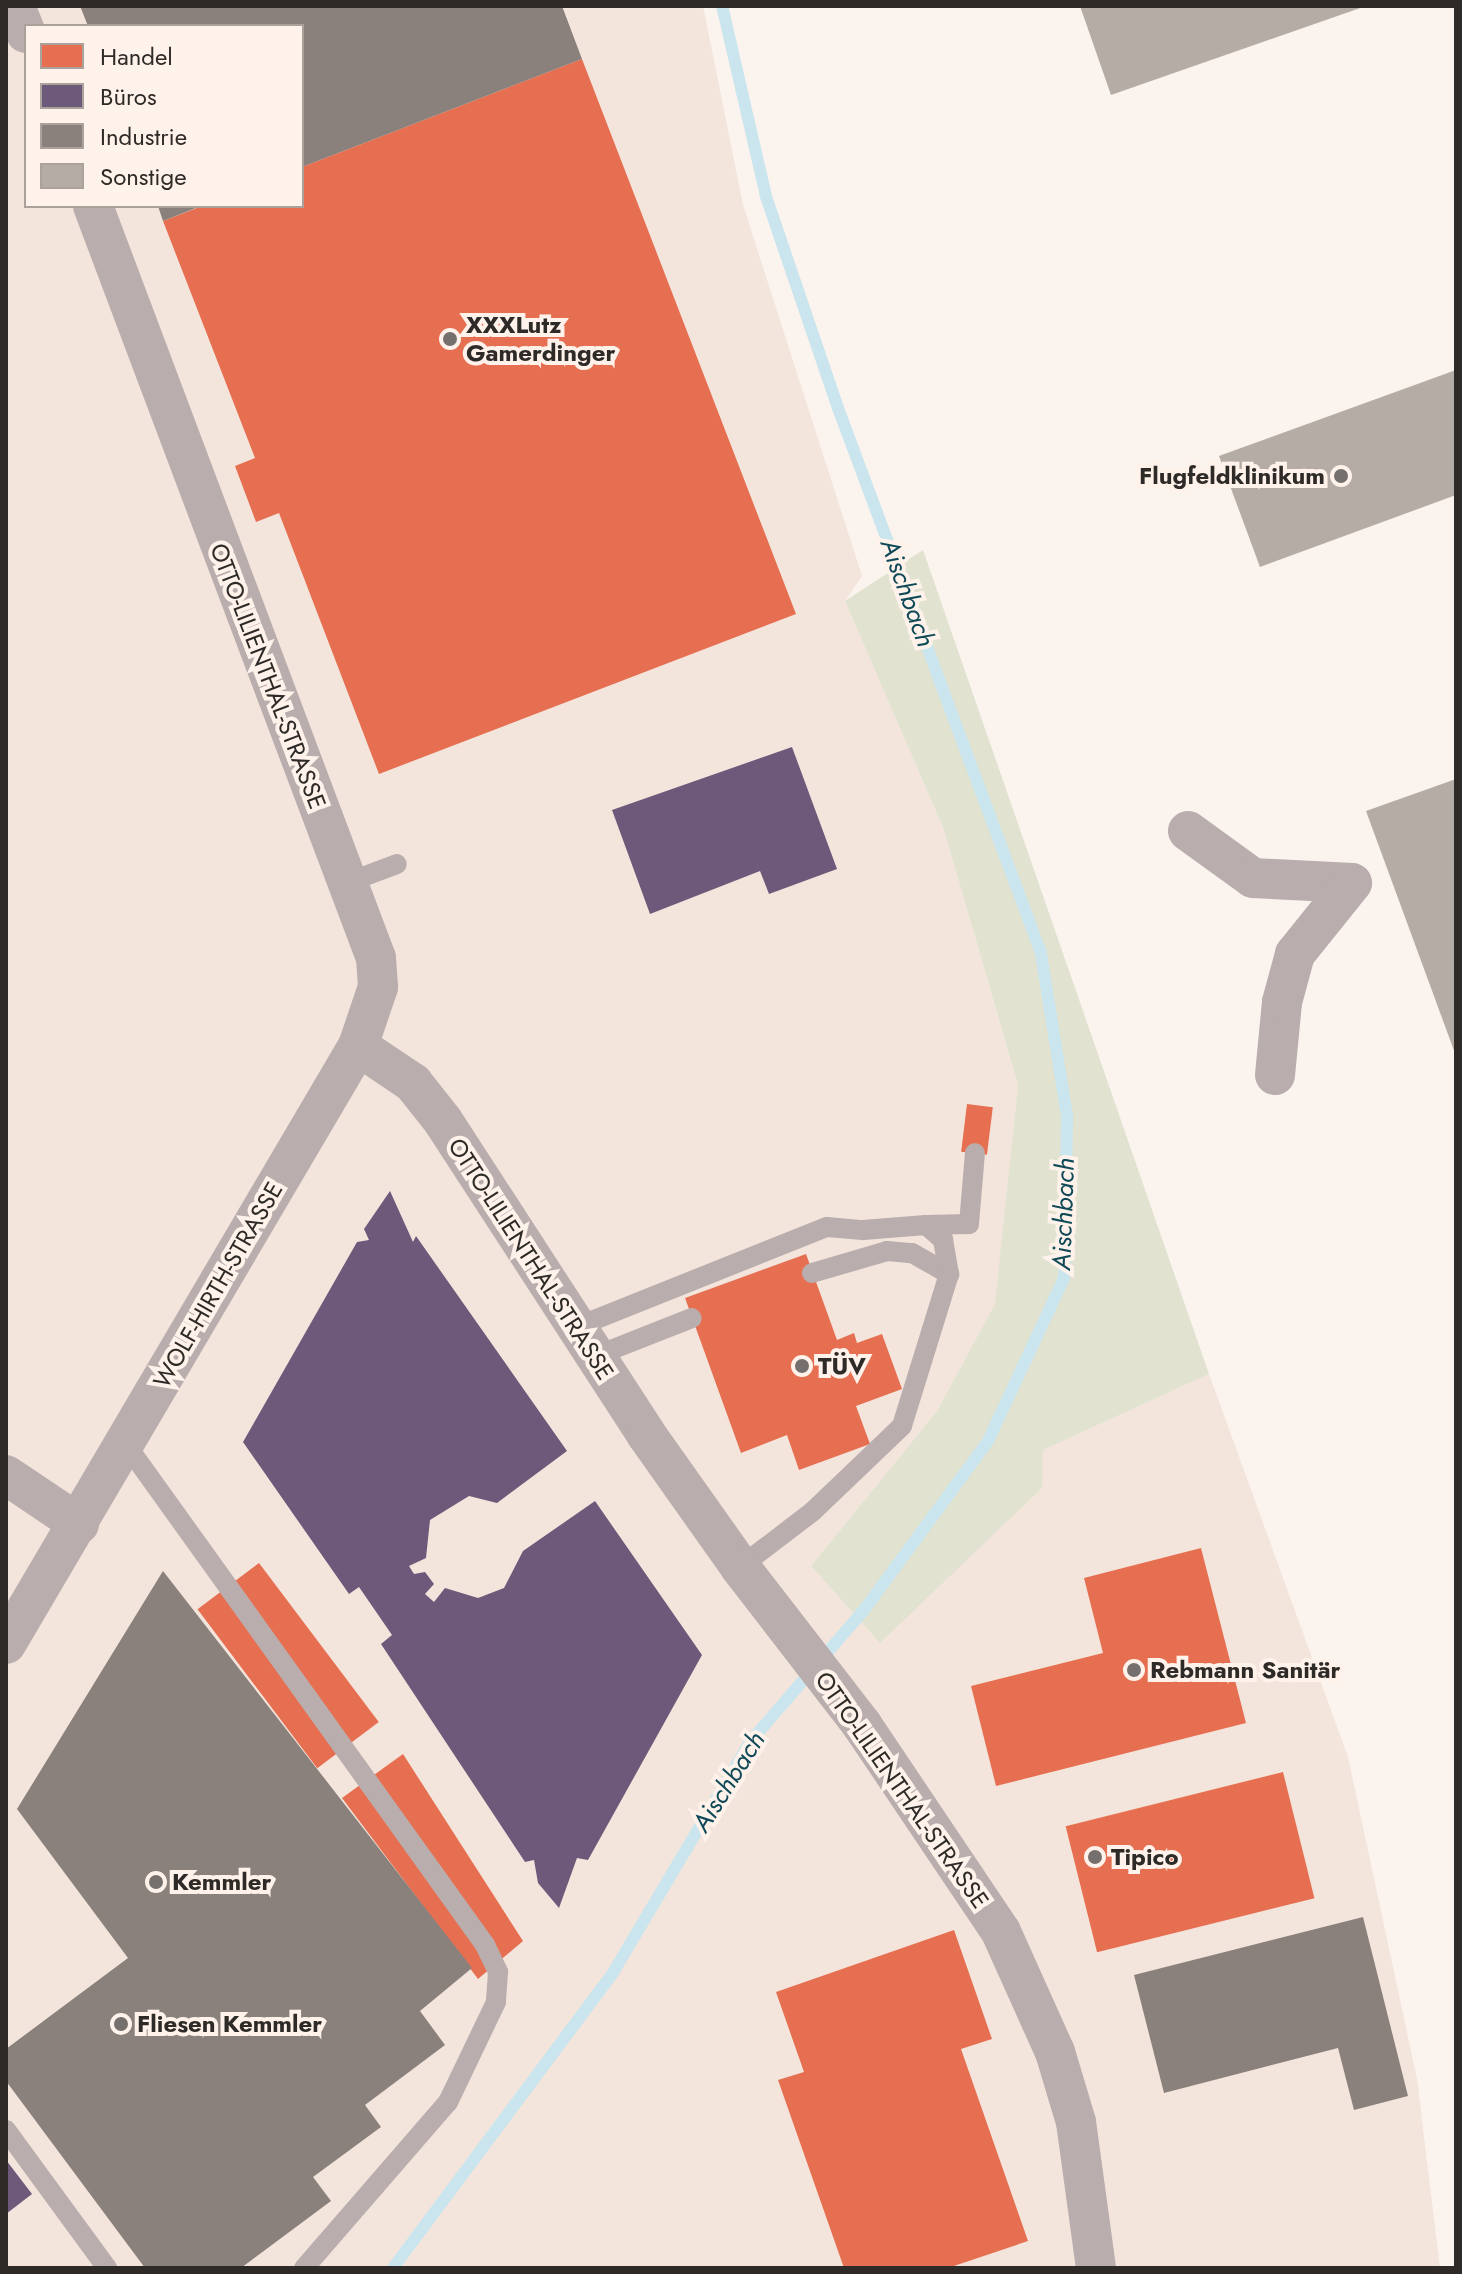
<!DOCTYPE html>
<html>
<head>
<meta charset="utf-8">
<style>
	body { margin:0 }
	#map { position:relative; width:1462px; height:2274px; overflow:hidden; background:#faf3ee; font-family:Jost,sans-serif }
	div>[style] { position:absolute }
	[style*='--x'] { left:calc(var(--x)*1px); top:calc(var(--y)*1px); width:calc(var(--w)*1px); rotate:calc(var(--a)*1deg) }
	.built>* { inset:0; background:#f3e5dc }
	.green>* { inset:0; background:#e1e2d0 }
	.shops>* { inset:0; background:#e76f51; transform-origin:0 0 }
	.offices>* { inset:0; background:#6d597a }
	.industry>* { inset:0; background:#8a817c }
	.stream>* { height:12px; margin:-6px; padding:0 6px; transform-origin:6px; border-radius:6px; background:#cae5ed }
	.building>* { inset:0; background:#b4aca5 }
	.service>* { height:20px; margin:-10px; padding:0 10px; transform-origin:10px; border-radius:10px; background:#baadad }
	.minor>* { height:40px; margin:-20px; padding:0 20px; transform-origin:20px; border-radius:20px; background:#baadad }
	.dots>* { width:22px; height:22px; translate:-50% -50%; box-sizing:border-box; border:4px solid #fef2ea; border-radius:50% }
	span { translate:-50% -50%; white-space:nowrap; text-align:center; line-height:1.15; -webkit-text-stroke:8px #fef2ea; paint-order:stroke }
	.poi-label { font-size:24px; color:#2e2a27; font-weight:700 }
	.left { translate:0 -50%; text-align:left }
	.right { translate:-100% -50%; text-align:right }
	.street-label { font-size:24px; color:#2e2a27 }
	.water-label { font-size:26px; color:#0f4958; font-style:italic }
	.frame { position:absolute; inset:0; border:8px solid #2e2a27; pointer-events:none }
	.legend { position:absolute; left:24px; top:24px; width:280px; height:184px; box-sizing:border-box; background:#fef2ea; border:2px solid #aba29c; margin:0; padding:10px 14px; list-style:none; font-size:24px; color:#2e2a27 }
	.legend li { display:flex; align-items:center; gap:16px; height:40px }
	.legend b { width:40px; border:2px solid #aba29c }
</style>
</head>
<body>
<div id="map">
	<div class="built">
		<div style="clip-path:polygon(evenodd,6px 6px,703px 6px,743px 205px,862px 576px,845px 601px,944px 830px,1018px 1085px,996px 1304px,937px 1411px,811px 1566px,880px 1643px,1043px 1450px,1209px 1374px,1348px 1757px,1417px 2079px,1440px 2268px,6px 2268px,6px 6px,26px 26px,302px 26px,302px 206px,26px 206px,26px 26px)"></div>
	</div>
	<div class="green">
		<div style="clip-path:polygon(923px 550px,1209px 1374px,1043px 1450px,1042px 1488px,880px 1643px,811px 1566px,937px 1411px,995px 1304px,1018px 1085px,944px 830px,845px 601px)"></div>
	</div>
	<div class="shops">
		<div style="clip-path:polygon(582px 59px,796px 614px,379px 774px,279px 513px,256px 522px,235px 466px,255px 458px,163px 221px,202px 206px,302px 206px,302px 167px)"></div>
		<div style="left:967px;top:1104px;width:26px;height:48px;rotate:7deg"></div>
		<div style="clip-path:polygon(806px 1254px,837px 1340px,854px 1333px,857px 1343px,882px 1334px,902px 1389px,856px 1406px,870px 1444px,799px 1470px,787px 1435px,741px 1453px,685px 1298px)"></div>
		<div style="clip-path:polygon(1201px 1548px,1246px 1723px,996px 1786px,971px 1686px,1103px 1653px,1084px 1578px)"></div>
		<div style="left:259px;top:1563px;width:199px;height:77px;rotate:53deg"></div>
		<div style="clip-path:polygon(403px 1754px,523px 1941px,478px 1979px,342px 1798px)"></div>
		<div style="left:1283px;top:1772px;width:130px;height:224px;rotate:76deg"></div>
		<div style="clip-path:polygon(954px 1930px,992px 2039px,961px 2049px,1028px 2241px,948px 2268px,844px 2268px,778px 2080px,804px 2072px,776px 1992px)"></div>
	</div>
	<div class="offices">
		<div style="clip-path:polygon(792px 747px,837px 869px,769px 894px,760px 871px,650px 914px,612px 810px)"></div>
		<div style="clip-path:polygon(390px 1191px,413px 1242px,416px 1236px,567px 1451px,497px 1503px,469px 1496px,430px 1520px,426px 1558px,409px 1566px,414px 1574px,425px 1572px,434px 1584px,425px 1594px,434px 1602px,445px 1588px,478px 1598px,504px 1588px,523px 1551px,595px 1501px,702px 1655px,588px 1860px,577px 1858px,559px 1908px,538px 1883px,534px 1860px,525px 1862px,381px 1644px,392px 1635px,359px 1587px,349px 1594px,243px 1442px,357px 1242px,369px 1240px,364px 1229px)"></div>
		<div style="clip-path:polygon(6px 2160px,32px 2194px,6px 2214px)"></div>
	</div>
	<div class="industry">
		<div style="clip-path:polygon(80px 6px,562px 6px,582px 59px,302px 167px,302px 26px,88px 26px)"></div>
		<div style="clip-path:polygon(158px 206px,201px 206px,163px 221px)"></div>
		<div style="clip-path:polygon(163px 1571px,472px 1968px,420px 2011px,445px 2045px,365px 2105px,381px 2127px,313px 2177px,331px 2201px,241px 2268px,145px 2268px,6px 2081px,6px 2049px,128px 1958px,17px 1809px)"></div>
		<div style="clip-path:polygon(1363px 1917px,1408px 2096px,1354px 2110px,1338px 2048px,1164px 2093px,1134px 1975px)"></div>
	</div>
	<div class="stream">
		<div style="--x:393;--y:2268;--w:370;--a:-53.3"></div>
		<div style="--x:614;--y:1971;--w:266;--a:-59.3"></div>
		<div style="--x:750;--y:1742;--w:174;--a:-49.2"></div>
		<div style="--x:864;--y:1610;--w:210;--a:-53.7"></div>
		<div style="--x:988;--y:1441;--w:180;--a:-65"></div>
		<div style="--x:1064;--y:1278;--w:162;--a:-88.9"></div>
		<div style="--x:1067;--y:1116;--w:165;--a:-99.1"></div>
		<div style="--x:1041;--y:953;--w:582;--a:-110.43"></div>
		<div style="--x:838;--y:408;--w:224;--a:-108.8"></div>
		<div style="--x:766;--y:196;--w:195;--a:-103"></div>
	</div>
	<div class="building">
		<div style="clip-path:polygon(1080px 6px,1366px 6px,1111px 95px)"></div>
		<div style="clip-path:polygon(1456px 370px,1456px 495px,1260px 567px,1219px 456px)"></div>
		<div style="clip-path:polygon(1456px 779px,1456px 1056px,1366px 811px)"></div>
	</div>
	<div class="service">
		<div style="--x:349;--y:882;--w:51;--a:-20.6"></div>
		<div style="--x:926;--y:1225;--w:43;--a:-1.3"></div>
		<div style="--x:969;--y:1224;--w:71;--a:-85.2"></div>
		<div style="--x:812;--y:1273;--w:78;--a:-16.3"></div>
		<div style="--x:887;--y:1251;--w:25;--a:5"></div>
		<div style="--x:912;--y:1253;--w:43;--a:29.6"></div>
		<div style="--x:574;--y:1328;--w:272;--a:-21.8"></div>
		<div style="--x:827;--y:1227;--w:36;--a:5"></div>
		<div style="--x:863;--y:1230;--w:63;--a:-4.5"></div>
		<div style="--x:926;--y:1225;--w:23;--a:41"></div>
		<div style="--x:943;--y:1240;--w:35;--a:80"></div>
		<div style="--x:949;--y:1274;--w:159;--a:107.2"></div>
		<div style="--x:902;--y:1426;--w:124;--a:136.3"></div>
		<div style="--x:812;--y:1512;--w:91;--a:142.6"></div>
		<div style="--x:593;--y:1357;--w:106;--a:-21.5"></div>
		<div style="--x:125;--y:1443;--w:618;--a:54.35"></div>
		<div style="--x:485;--y:1945;--w:30;--a:64"></div>
		<div style="--x:498;--y:1972;--w:30;--a:94"></div>
		<div style="--x:496;--y:2002;--w:111;--a:115.6"></div>
		<div style="--x:448;--y:2102;--w:220;--a:130.9"></div>
		<div style="--x:6;--y:2130;--w:171;--a:53.8"></div>
	</div>
	<div class="minor">
		<div style="--x:15;--y:6;--w:29;--a:68"></div>
		<div style="--x:93;--y:206;--w:803;--a:69.38"></div>
		<div style="--x:376;--y:958;--w:29;--a:86"></div>
		<div style="--x:378;--y:987;--w:62;--a:108.7"></div>
		<div style="--x:358;--y:1046;--w:66;--a:33.9"></div>
		<div style="--x:413;--y:1083;--w:48;--a:51.7"></div>
		<div style="--x:443;--y:1121;--w:373;--a:57"></div>
		<div style="--x:646;--y:1434;--w:163;--a:54.7"></div>
		<div style="--x:740;--y:1567;--w:200;--a:52.3"></div>
		<div style="--x:862;--y:1725;--w:249;--a:56.1"></div>
		<div style="--x:1001;--y:1932;--w:132;--a:65.8"></div>
		<div style="--x:1055;--y:2052;--w:73;--a:73.3"></div>
		<div style="--x:1076;--y:2122;--w:147;--a:82.2"></div>
		<div style="--x:1188;--y:831;--w:80;--a:35.9"></div>
		<div style="--x:1253;--y:878;--w:99;--a:2.9"></div>
		<div style="--x:1275;--y:1075;--w:73;--a:-84.5"></div>
		<div style="--x:1282;--y:1002;--w:50;--a:-74.8"></div>
		<div style="--x:1295;--y:954;--w:91;--a:-51.2"></div>
		<div style="--x:6;--y:1475;--w:88;--a:33.9"></div>
		<div style="--x:6;--y:1644;--w:694;--a:-59.52"></div>
	</div>
	<div class="dots">
		<div style="left:450px;top:339px;background:#75706d"></div>
		<div style="left:1341px;top:476px;background:#75706d"></div>
		<div style="left:802px;top:1366px;background:#75706d"></div>
		<div style="left:1134px;top:1670px;background:#75706d"></div>
		<div style="left:1095px;top:1857px;background:#75706d"></div>
		<div style="left:156px;top:1882px;background:#75706d"></div>
		<div style="left:121px;top:2024px;background:#75706d"></div>
	</div>
	<div class="poi-label">
		<span class="left" style="left:466px;top:339px">XXXLutz<br>Gamerdinger</span>
		<span class="right" style="left:1325px;top:476px">Flugfeldklinikum</span>
		<span class="left" style="left:818px;top:1366px">TÜV</span>
		<span class="left" style="left:1150px;top:1670px">Rebmann Sanitär</span>
		<span class="left" style="left:1111px;top:1857px">Tipico</span>
		<span class="left" style="left:172px;top:1882px">Kemmler</span>
		<span class="left" style="left:137px;top:2024px">Fliesen Kemmler</span>
	</div>
	<div class="street-label">
		<span style="left:268px;top:676px;rotate:69deg">OTTO-LILIENTHAL-STRASSE</span>
		<span style="left:531px;top:1259px;rotate:57deg">OTTO-LILIENTHAL-STRASSE</span>
		<span style="left:218px;top:1285px;rotate:-60deg">WOLF-HIRTH-STRASSE</span>
		<span style="left:902px;top:1790px;rotate:55deg">OTTO-LILIENTHAL-STRASSE</span>
	</div>
	<div class="water-label">
		<span style="left:907px;top:593px;rotate:70deg">Aischbach</span>
		<span style="left:1064px;top:1214px;rotate:-88deg">Aischbach</span>
		<span style="left:729px;top:1782px;rotate:-58deg">Aischbach</span>
	</div>
	<div class="frame"></div>
	<ul class="legend">
	<li><b style="height:22px;background:#e76f51"></b>Handel</li>
	<li><b style="height:22px;background:#6d597a"></b>Büros</li>
	<li><b style="height:22px;background:#8a817c"></b>Industrie</li>
	<li><b style="height:22px;background:#b4aca5"></b>Sonstige</li>
	</ul>
</div>
</body>
</html>
